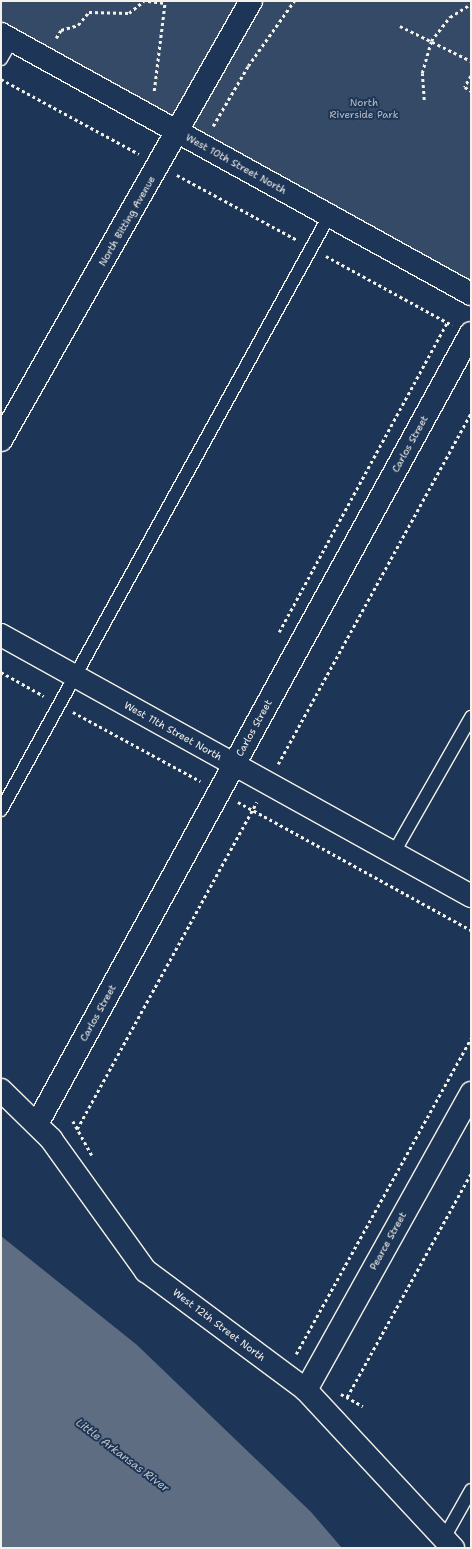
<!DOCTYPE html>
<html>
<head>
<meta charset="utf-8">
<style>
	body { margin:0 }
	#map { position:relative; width:472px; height:1549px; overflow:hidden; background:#1d3557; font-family:"Shantell Sans",sans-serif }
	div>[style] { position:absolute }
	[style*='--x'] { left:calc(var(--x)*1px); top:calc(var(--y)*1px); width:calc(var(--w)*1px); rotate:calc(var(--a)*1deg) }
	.green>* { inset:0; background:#354a67 }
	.water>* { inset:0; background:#5e6d82 }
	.path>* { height:2.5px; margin-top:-1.25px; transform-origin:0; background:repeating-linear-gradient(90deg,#f4f1e8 0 3px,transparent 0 6px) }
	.roads { filter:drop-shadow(1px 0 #f4f1e8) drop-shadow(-1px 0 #f4f1e8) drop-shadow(0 1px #f4f1e8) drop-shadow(0 -1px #f4f1e8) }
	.service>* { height:12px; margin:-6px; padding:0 6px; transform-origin:6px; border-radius:6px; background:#1d3557 }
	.minor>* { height:22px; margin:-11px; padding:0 11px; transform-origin:11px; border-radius:11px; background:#1d3557 }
	.tertiary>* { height:22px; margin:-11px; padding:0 11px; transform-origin:11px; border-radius:11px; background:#1d3557 }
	span { translate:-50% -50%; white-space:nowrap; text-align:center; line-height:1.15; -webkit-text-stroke:4px #1d3557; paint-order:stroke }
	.park-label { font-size:10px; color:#bbbfc1 }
	.street-label { font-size:10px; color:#f4f1e8 }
	.water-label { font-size:11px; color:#c0c3c4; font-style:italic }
	.frame { position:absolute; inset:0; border:2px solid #f4f1e8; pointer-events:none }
</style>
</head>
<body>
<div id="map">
	<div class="green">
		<div style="clip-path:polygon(1px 1px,471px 1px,471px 289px,1px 34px)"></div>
	</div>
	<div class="water">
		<div style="clip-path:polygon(1px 1236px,137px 1345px,311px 1512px,342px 1548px,1px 1548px)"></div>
	</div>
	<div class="path">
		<div style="--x:148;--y:1;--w:17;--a:7"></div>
		<div style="--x:400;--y:26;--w:79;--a:26.2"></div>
		<div style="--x:56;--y:38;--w:9;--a:-58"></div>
		<div style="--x:61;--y:30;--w:18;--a:-16"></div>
		<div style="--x:78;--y:25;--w:17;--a:-50"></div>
		<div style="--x:89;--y:12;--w:40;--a:1.4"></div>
		<div style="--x:129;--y:13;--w:19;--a:-39"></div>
		<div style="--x:471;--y:76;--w:13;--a:119"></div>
		<div style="--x:465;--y:87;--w:7;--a:34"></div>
		<div style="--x:1;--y:79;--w:157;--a:28.5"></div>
		<div style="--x:154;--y:91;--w:91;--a:-83"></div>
		<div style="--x:424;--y:100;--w:27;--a:-94"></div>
		<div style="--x:422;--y:73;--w:33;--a:-74"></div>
		<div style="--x:431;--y:41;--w:31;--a:-52"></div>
		<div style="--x:450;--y:17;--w:25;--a:-32"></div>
		<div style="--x:213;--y:126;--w:69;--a:-59.7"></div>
		<div style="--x:248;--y:66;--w:80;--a:-54.7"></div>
		<div style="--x:177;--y:175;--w:136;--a:28.4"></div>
		<div style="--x:326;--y:256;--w:144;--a:28.7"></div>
		<div style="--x:279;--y:632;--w:353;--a:-61.5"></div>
		<div style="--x:1;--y:672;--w:49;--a:29.2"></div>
		<div style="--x:73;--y:712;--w:145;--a:28.5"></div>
		<div style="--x:278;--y:764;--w:401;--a:-61.2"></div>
		<div style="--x:238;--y:802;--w:266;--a:28.8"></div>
		<div style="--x:73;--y:1121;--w:39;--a:61"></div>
		<div style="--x:77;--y:1129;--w:373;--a:-61.2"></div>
		<div style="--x:296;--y:1354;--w:361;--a:-61"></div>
		<div style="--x:341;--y:1394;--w:25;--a:29"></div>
		<div style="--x:347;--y:1397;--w:256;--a:-61"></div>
	</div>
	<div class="roads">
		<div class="service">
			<div style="--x:1;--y:59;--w:22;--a:-60"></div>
			<div style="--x:1;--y:810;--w:679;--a:-61.09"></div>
			<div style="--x:393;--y:854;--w:158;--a:-60.3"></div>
			<div style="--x:444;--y:1538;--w:55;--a:-60.6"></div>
		</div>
		<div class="minor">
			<div style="--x:1;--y:34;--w:537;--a:28.95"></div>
			<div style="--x:1;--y:635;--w:538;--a:29.04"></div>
			<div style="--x:1;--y:1090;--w:70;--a:44.4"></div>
			<div style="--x:51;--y:1139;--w:163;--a:54.3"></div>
			<div style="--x:146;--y:1271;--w:199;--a:36.6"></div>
			<div style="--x:306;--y:1390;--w:216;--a:47.1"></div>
			<div style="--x:37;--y:1124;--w:902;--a:-61.25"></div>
			<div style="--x:306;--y:1390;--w:340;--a:-60.9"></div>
		</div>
		<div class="tertiary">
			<div style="--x:1;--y:440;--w:505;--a:-60.34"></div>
		</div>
	</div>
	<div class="park-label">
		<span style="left:364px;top:108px">North<br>Riverside Park</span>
	</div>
	<div class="street-label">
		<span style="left:236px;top:164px;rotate:29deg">West 10th Street North</span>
		<span style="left:127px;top:221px;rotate:-60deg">North Bitting Avenue</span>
		<span style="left:410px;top:444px;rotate:-61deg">Carlos Street</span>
		<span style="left:254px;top:728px;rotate:-61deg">Carlos Street</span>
		<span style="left:173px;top:731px;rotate:29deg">West 11th Street North</span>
		<span style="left:98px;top:1013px;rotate:-61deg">Carlos Street</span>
		<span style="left:388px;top:1241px;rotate:-61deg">Pearce Street</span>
		<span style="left:219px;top:1325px;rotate:37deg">West 12th Street North</span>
	</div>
	<div class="water-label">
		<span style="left:122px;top:1456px;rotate:37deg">Little Arkansas River</span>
	</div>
	<div class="frame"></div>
</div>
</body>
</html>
